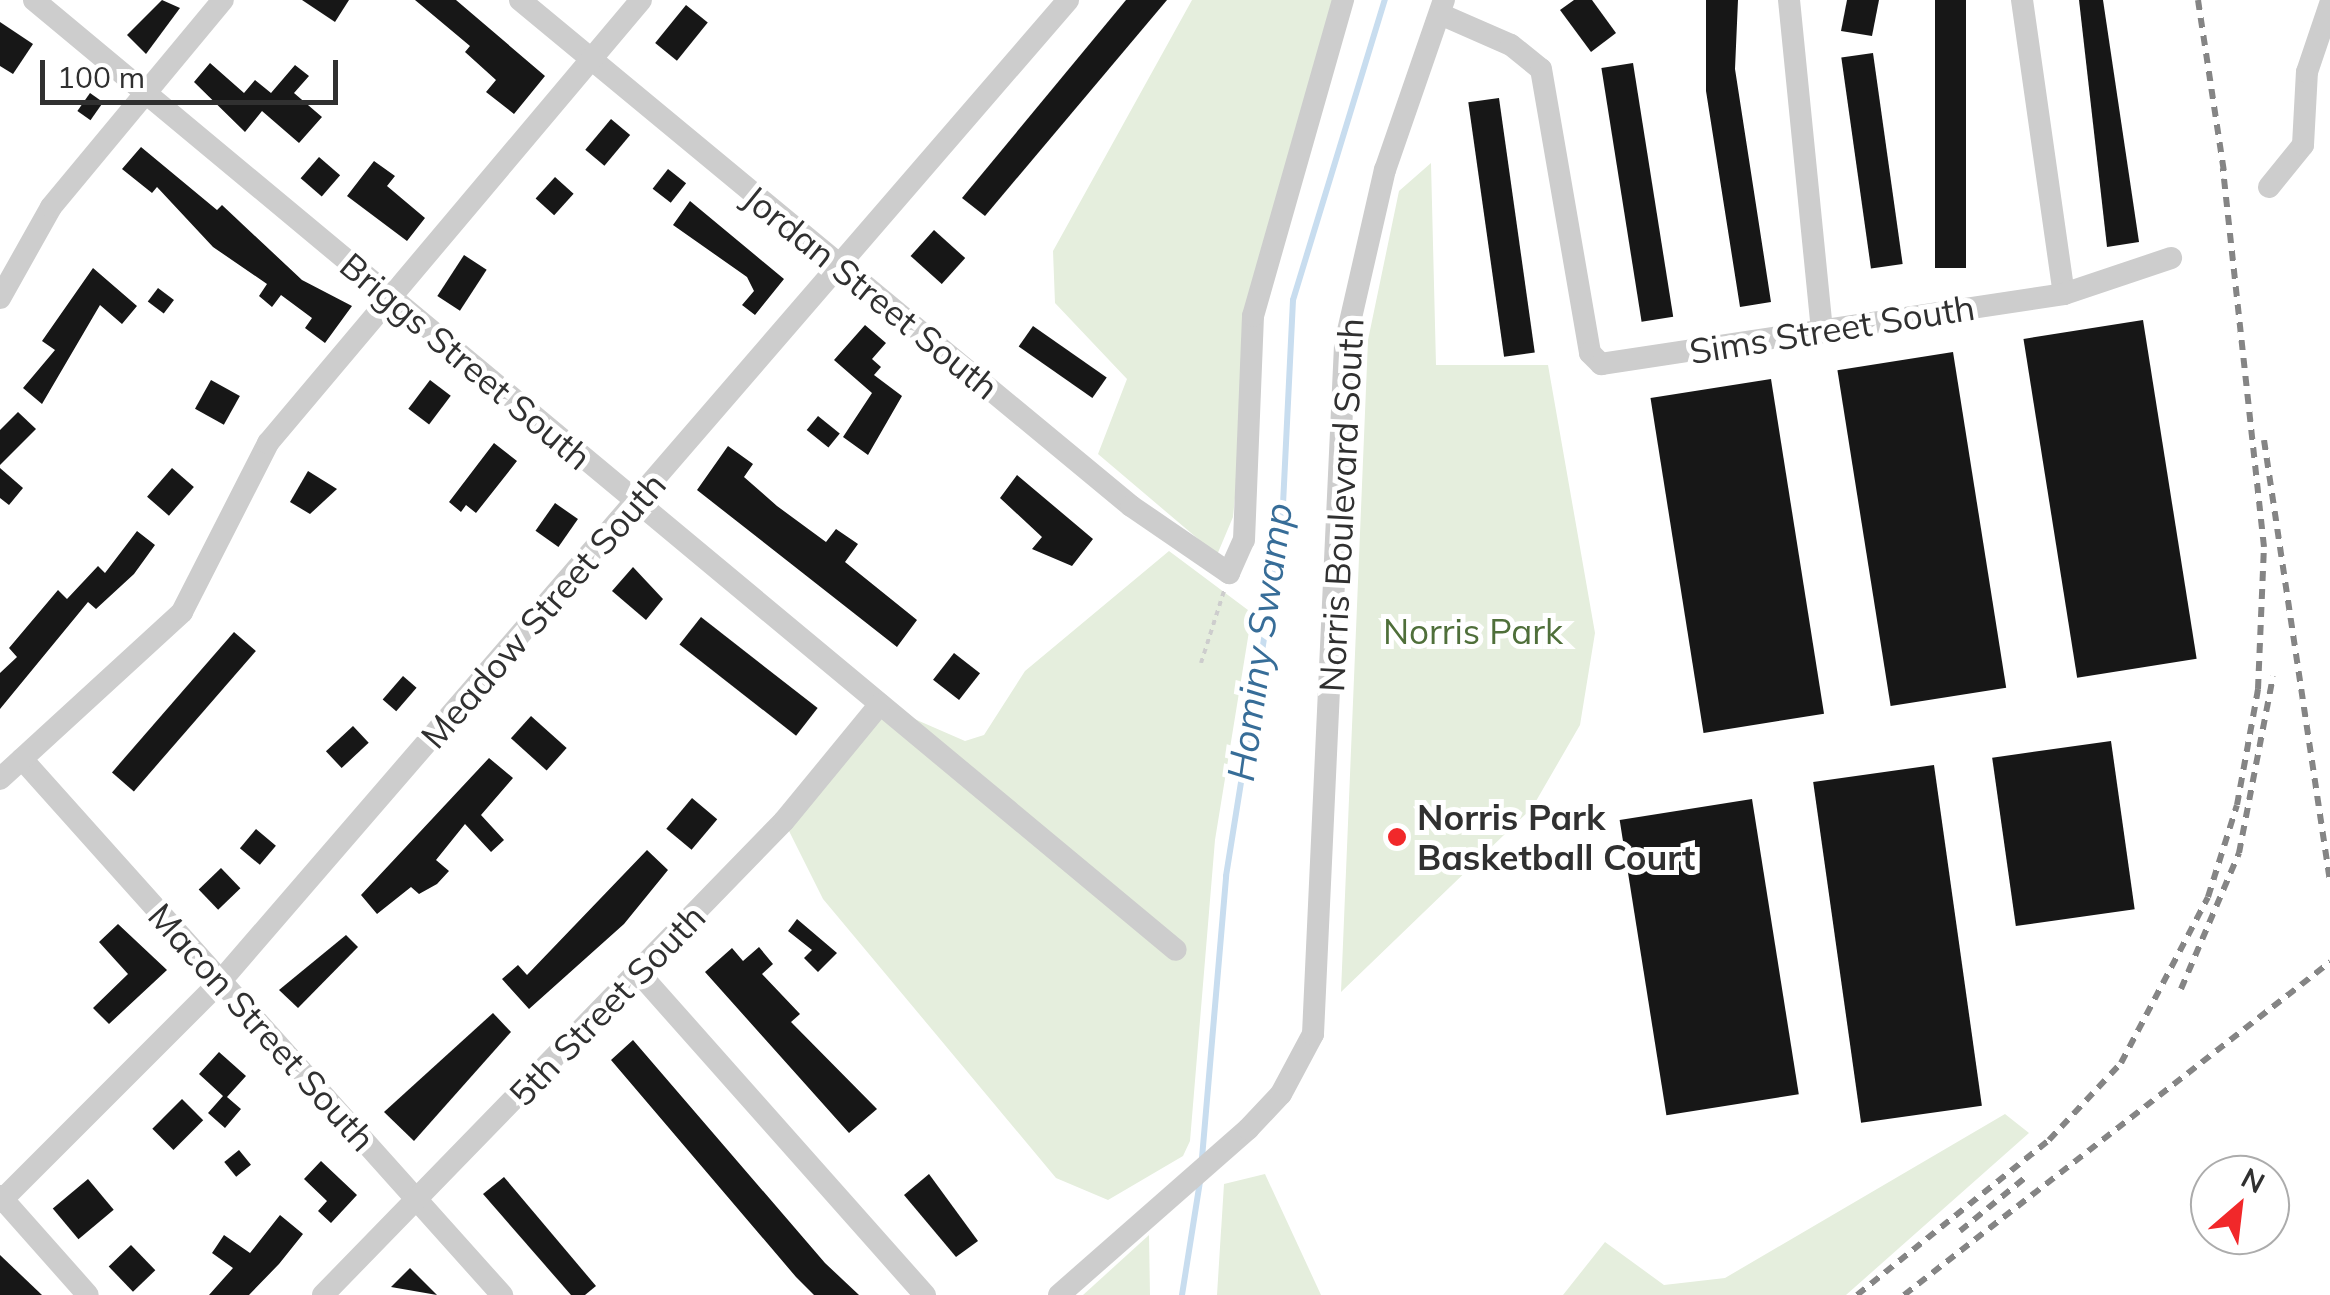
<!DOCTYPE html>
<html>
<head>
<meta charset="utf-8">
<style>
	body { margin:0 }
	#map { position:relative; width:2330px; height:1295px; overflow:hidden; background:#fff; font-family:Mulish,sans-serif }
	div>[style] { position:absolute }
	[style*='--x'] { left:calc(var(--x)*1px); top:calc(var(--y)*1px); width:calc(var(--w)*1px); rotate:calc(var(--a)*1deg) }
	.green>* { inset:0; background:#e5eedd }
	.stream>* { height:6px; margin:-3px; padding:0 3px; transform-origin:3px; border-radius:3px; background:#c8ddef }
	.building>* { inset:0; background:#171717; transform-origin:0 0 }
	.path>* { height:4px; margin-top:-2px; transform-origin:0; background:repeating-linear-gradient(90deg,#cdcdcd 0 5px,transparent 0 10px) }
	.street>* { height:22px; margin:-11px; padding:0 11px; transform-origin:11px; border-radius:11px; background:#cdcdcd }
	.rail>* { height:6px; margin-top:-3px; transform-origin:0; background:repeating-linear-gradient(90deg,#858585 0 10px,transparent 0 18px) }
	.dots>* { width:28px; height:28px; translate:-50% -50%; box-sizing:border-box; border:5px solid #fff; border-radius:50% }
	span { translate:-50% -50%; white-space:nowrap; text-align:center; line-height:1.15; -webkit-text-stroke:10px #fff; paint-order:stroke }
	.street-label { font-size:35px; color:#303030 }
	.park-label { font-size:35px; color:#4f6f3a }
	.poi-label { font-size:35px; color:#303030; font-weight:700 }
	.left { translate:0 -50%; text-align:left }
	.water-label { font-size:38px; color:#376d98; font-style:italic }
	.north { position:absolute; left:2190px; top:1155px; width:100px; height:100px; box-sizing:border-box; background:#fff; border:2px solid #acacac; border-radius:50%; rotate:28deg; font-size:28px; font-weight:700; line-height:40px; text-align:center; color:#303030 }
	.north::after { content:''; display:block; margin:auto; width:35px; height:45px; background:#f1282a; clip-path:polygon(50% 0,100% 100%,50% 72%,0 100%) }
	.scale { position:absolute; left:40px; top:60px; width:298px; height:45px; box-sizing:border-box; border:5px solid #303030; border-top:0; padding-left:12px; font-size:30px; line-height:35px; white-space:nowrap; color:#303030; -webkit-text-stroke:8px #fff; paint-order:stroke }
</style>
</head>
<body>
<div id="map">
	<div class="green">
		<div style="clip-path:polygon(1192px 0,1343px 0,1252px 328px,1233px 517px,1217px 555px,1098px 454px,1127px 379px,1055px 303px,1053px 251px)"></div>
		<div style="clip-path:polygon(1431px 163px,1436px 365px,1548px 365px,1595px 633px,1580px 725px,1532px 808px,1341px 992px,1368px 340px,1399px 191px)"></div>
		<div style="clip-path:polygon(1169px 551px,1252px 613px,1215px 840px,1190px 1141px,1183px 1156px,1108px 1200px,1056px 1178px,823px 899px,784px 821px,880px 704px,965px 741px,984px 735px,1025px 671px)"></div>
		<div style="clip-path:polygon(2005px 1114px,2029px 1133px,1846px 1295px,1563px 1295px,1605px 1242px,1664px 1285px,1725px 1278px)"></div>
		<div style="clip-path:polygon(1265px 1174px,1321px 1295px,1217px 1295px,1224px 1184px)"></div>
		<div style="clip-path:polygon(1149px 1235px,1150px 1295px,1083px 1295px)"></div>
	</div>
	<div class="stream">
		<div style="--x:1202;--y:1158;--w:283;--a:-85.1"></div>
		<div style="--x:1226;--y:876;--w:355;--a:-80.9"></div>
		<div style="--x:1282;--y:525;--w:225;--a:-87.2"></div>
		<div style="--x:1293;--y:300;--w:314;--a:-73"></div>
		<div style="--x:1182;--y:1295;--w:115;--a:-81"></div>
	</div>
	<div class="building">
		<div style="clip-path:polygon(162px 0,180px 8px,146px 54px,127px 35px)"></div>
		<div style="clip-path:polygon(302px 0,349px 0,335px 22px)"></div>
		<div style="clip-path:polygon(415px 0,456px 0,545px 76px,514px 114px,486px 92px,496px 80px,465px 52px,470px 46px)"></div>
		<div style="clip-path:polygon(1126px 0,1167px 0,985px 216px,962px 198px)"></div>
		<div style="clip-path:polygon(1574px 0,1592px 0,1616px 33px,1591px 52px,1560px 10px)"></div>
		<div style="clip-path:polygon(1706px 0,1738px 0,1735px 69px,1771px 302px,1740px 307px,1706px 91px)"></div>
		<div style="clip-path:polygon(1847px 0,1879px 0,1872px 36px,1841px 31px)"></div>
		<div style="left:1935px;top:0;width:31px;height:268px"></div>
		<div style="clip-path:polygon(2079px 0,2103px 0,2139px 242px,2107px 247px)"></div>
		<div style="left:686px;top:5px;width:28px;height:49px;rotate:39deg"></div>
		<div style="clip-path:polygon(0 22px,33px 44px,13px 74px,0 66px)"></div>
		<div style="left:1873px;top:53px;width:213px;height:32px;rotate:82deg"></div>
		<div style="clip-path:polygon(210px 63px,244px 93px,255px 80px,271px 93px,295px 65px,309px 76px,294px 93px,322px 117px,299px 143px,262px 111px,245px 132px,194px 82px)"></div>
		<div style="left:1633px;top:63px;width:257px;height:32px;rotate:81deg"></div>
		<div style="left:90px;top:93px;width:16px;height:22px;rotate:35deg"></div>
		<div style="left:1499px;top:98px;width:257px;height:31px;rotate:82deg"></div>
		<div style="left:611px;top:119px;width:25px;height:40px;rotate:40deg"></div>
		<div style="clip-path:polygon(141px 147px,217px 210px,222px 205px,302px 280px,352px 306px,325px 343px,305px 328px,312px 318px,281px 295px,272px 307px,259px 296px,267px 284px,213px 247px,157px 187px,152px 193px,122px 169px)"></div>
		<div style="left:319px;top:157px;width:28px;height:28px;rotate:41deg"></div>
		<div style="clip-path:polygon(374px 161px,395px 176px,387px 186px,425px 218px,407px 241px,347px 196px)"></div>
		<div style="left:668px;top:169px;width:23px;height:25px;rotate:38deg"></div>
		<div style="left:555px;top:177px;width:25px;height:29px;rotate:42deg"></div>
		<div style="clip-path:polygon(690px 201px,784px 279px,755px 315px,742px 305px,754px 291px,747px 277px,673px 225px)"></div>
		<div style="left:934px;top:230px;width:42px;height:35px;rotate:42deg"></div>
		<div style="left:464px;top:255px;width:27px;height:49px;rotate:33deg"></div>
		<div style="clip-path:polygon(93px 268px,137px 306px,122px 324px,100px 305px,42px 404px,23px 388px,55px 350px,42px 341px)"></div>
		<div style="left:158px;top:288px;width:20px;height:17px;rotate:37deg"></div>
		<div style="left:2143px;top:320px;width:343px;height:121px;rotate:81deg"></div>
		<div style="clip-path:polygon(865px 325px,886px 343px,872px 359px,881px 367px,874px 375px,902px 396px,868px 455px,843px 437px,872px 393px,834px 360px)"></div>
		<div style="left:1033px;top:326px;width:90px;height:25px;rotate:35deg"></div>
		<div style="left:1953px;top:352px;width:340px;height:117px;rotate:81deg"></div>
		<div style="left:1771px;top:379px;width:339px;height:122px;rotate:81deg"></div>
		<div style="left:211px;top:380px;width:33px;height:33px;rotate:29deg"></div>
		<div style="left:430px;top:380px;width:26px;height:36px;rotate:37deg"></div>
		<div style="clip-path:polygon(18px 412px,36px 429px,0 465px,0 430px)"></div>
		<div style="left:818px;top:416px;width:28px;height:18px;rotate:39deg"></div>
		<div style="clip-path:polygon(494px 443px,517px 461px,476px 513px,466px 505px,461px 512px,449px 502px)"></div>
		<div style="clip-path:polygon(728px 446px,753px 464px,744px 477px,777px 506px,826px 542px,836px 529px,858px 544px,845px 562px,917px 620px,897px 647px,697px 490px)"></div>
		<div style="clip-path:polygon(0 468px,23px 488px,9px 505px,0 498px)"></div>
		<div style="left:172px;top:468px;width:29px;height:38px;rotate:41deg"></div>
		<div style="clip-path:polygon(308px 471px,337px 489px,310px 514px,290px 502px)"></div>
		<div style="clip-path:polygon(1017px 475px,1093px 539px,1072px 566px,1032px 549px,1042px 537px,1000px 498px)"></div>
		<div style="left:555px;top:503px;width:28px;height:34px;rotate:35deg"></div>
		<div style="clip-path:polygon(137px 531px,155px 545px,134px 574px,96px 609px,88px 602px,0 709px,0 673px,17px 657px,9px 648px,58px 590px,67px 599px,98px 566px,105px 573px)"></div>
		<div style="clip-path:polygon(633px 567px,663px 599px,646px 620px,612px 591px)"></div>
		<div style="left:701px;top:617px;width:148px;height:35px;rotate:38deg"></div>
		<div style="left:234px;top:632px;width:29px;height:186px;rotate:41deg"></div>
		<div style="left:954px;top:653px;width:33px;height:34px;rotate:38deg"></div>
		<div style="left:403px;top:676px;width:18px;height:31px;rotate:41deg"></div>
		<div style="left:531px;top:716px;width:48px;height:30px;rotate:42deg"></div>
		<div style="left:353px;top:726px;width:23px;height:37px;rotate:47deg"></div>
		<div style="left:2111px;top:741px;width:170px;height:120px;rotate:82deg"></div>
		<div style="clip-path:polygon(489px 758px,513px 778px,481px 815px,504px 840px,491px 852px,465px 824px,436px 860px,449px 871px,437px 884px,419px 894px,411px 887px,377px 914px,361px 895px)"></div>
		<div style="left:1934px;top:765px;width:344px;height:122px;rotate:82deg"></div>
		<div style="left:692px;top:798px;width:33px;height:40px;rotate:40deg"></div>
		<div style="left:1752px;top:799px;width:299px;height:134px;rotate:81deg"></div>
		<div style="left:256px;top:829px;width:26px;height:25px;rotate:40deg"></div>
		<div style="clip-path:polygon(647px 850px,668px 870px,624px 924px,529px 1009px,502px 979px,518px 965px,527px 975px)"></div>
		<div style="left:221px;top:868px;width:28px;height:31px;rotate:46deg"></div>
		<div style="clip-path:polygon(797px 919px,837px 953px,818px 972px,804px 958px,812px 950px,788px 931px)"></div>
		<div style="clip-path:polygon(118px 924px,167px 970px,109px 1024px,93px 1008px,128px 974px,99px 942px)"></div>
		<div style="clip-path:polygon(346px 935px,358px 947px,298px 1008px,279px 990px)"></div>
		<div style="clip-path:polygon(759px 947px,773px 964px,762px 974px,800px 1014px,791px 1022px,877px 1109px,849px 1133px,705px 972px,732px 948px,743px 961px)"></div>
		<div style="clip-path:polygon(493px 1013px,511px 1032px,414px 1141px,384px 1112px)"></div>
		<div style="clip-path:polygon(633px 1040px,825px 1263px,859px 1295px,814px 1295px,796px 1277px,611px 1060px)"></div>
		<div style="clip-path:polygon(219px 1052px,246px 1076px,227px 1097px,241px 1109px,225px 1128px,208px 1113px,223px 1096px,199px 1074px)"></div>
		<div style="left:182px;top:1099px;width:30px;height:42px;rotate:45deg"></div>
		<div style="left:239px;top:1150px;width:19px;height:19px;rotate:51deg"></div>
		<div style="clip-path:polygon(321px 1161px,357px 1195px,331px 1223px,318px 1211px,327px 1201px,304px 1179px)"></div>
		<div style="clip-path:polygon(929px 1174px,978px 1241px,956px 1257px,904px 1195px)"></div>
		<div style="clip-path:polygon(504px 1177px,596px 1286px,585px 1295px,571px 1295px,483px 1194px)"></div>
		<div style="left:88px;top:1179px;width:40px;height:46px;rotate:50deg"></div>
		<div style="clip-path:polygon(280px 1215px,303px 1234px,279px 1264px,249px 1295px,209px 1295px,233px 1268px,212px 1253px,224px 1235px,250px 1253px)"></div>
		<div style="left:131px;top:1245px;width:35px;height:31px;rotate:46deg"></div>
		<div style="clip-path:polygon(0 1255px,42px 1295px,0 1295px)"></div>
		<div style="clip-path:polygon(410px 1268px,437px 1295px,391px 1287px)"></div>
	</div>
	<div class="path">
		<div style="--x:1201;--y:663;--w:76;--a:-72.3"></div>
	</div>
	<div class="street">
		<div style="--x:34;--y:0;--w:1485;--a:39.76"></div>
		<div style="--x:520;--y:0;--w:793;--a:39.63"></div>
		<div style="--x:1131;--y:506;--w:119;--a:34.4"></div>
		<div style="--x:1229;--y:573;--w:36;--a:-66"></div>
		<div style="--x:1244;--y:540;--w:224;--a:-87.7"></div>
		<div style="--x:1253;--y:316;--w:329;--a:-74.1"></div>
		<div style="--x:1789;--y:0;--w:334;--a:84.3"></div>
		<div style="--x:2022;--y:0;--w:297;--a:81.9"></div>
		<div style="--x:1440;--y:14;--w:77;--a:23.6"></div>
		<div style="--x:1511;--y:45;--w:38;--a:39"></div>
		<div style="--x:1541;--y:69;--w:288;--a:80.2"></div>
		<div style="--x:1590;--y:353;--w:16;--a:45"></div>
		<div style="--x:1601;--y:364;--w:468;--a:-8.6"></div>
		<div style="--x:2064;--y:294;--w:113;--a:-18.6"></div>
		<div style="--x:2269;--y:187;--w:54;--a:-51"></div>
		<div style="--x:2303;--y:145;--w:73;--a:-86.9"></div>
		<div style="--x:2307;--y:72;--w:72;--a:-71.3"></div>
		<div style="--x:0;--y:298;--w:104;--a:-60.7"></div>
		<div style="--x:51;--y:207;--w:269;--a:-50.3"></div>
		<div style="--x:22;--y:759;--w:720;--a:48.15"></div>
		<div style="--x:0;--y:779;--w:247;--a:-42.5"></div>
		<div style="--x:182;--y:612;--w:190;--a:-63"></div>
		<div style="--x:268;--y:443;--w:579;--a:-49.9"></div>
		<div style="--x:639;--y:973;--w:431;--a:48.4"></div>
		<div style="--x:0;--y:1196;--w:132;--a:48.4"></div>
		<div style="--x:0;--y:1202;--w:310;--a:-45"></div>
		<div style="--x:219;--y:983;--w:1299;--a:-49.18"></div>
		<div style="--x:323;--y:1295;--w:661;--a:-45.8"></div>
		<div style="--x:784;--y:821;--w:151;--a:-50.6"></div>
		<div style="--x:1059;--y:1295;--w:252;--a:-41.3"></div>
		<div style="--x:1248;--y:1129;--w:48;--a:-46.7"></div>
		<div style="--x:1281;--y:1094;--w:68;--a:-61.9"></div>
		<div style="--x:1313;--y:1034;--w:691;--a:-87.34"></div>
		<div style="--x:1345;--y:344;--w:179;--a:-77.1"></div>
		<div style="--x:1385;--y:170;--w:180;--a:-70.9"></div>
	</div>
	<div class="rail">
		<div style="--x:2198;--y:0;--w:180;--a:81.4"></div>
		<div style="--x:2264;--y:440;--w:444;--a:81.5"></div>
		<div style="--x:2181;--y:989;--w:148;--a:-66.9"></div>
		<div style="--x:2239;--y:853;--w:180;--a:-79.1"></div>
		<div style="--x:1960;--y:1231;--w:85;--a:-39.3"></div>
		<div style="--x:1857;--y:1295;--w:247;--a:-38.9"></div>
		<div style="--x:2049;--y:1140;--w:105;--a:-46.9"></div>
		<div style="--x:2121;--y:1063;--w:187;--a:-62.3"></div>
		<div style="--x:2208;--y:897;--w:96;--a:-72.5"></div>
		<div style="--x:2237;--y:805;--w:118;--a:-79.7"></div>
		<div style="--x:2258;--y:689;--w:142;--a:-87.6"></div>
		<div style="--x:2264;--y:547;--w:381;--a:-96.2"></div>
		<div style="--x:1904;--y:1295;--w:541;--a:-38.01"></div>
	</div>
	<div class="dots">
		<div style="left:1397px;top:837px;background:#f1282a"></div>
	</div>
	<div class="street-label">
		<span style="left:871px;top:292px;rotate:39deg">Jordan Street South</span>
		<span style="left:1832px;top:329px;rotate:-9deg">Sims Street South</span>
		<span style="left:466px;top:361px;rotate:40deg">Briggs Street South</span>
		<span style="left:1341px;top:505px;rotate:-87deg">Norris Boulevard South</span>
		<span style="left:543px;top:610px;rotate:-49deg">Meadow Street South</span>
		<span style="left:607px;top:1005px;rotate:-46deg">5th Street South</span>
		<span style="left:262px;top:1027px;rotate:48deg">Macon Street South</span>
	</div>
	<div class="park-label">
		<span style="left:1473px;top:631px">Norris Park</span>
	</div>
	<div class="poi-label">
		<span class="left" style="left:1417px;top:837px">Norris Park<br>Basketball Court</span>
	</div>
	<div class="water-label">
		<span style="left:1260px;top:642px;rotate:-82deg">Hominy Swamp</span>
	</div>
	<div class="north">N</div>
	<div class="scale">100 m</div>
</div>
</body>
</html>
